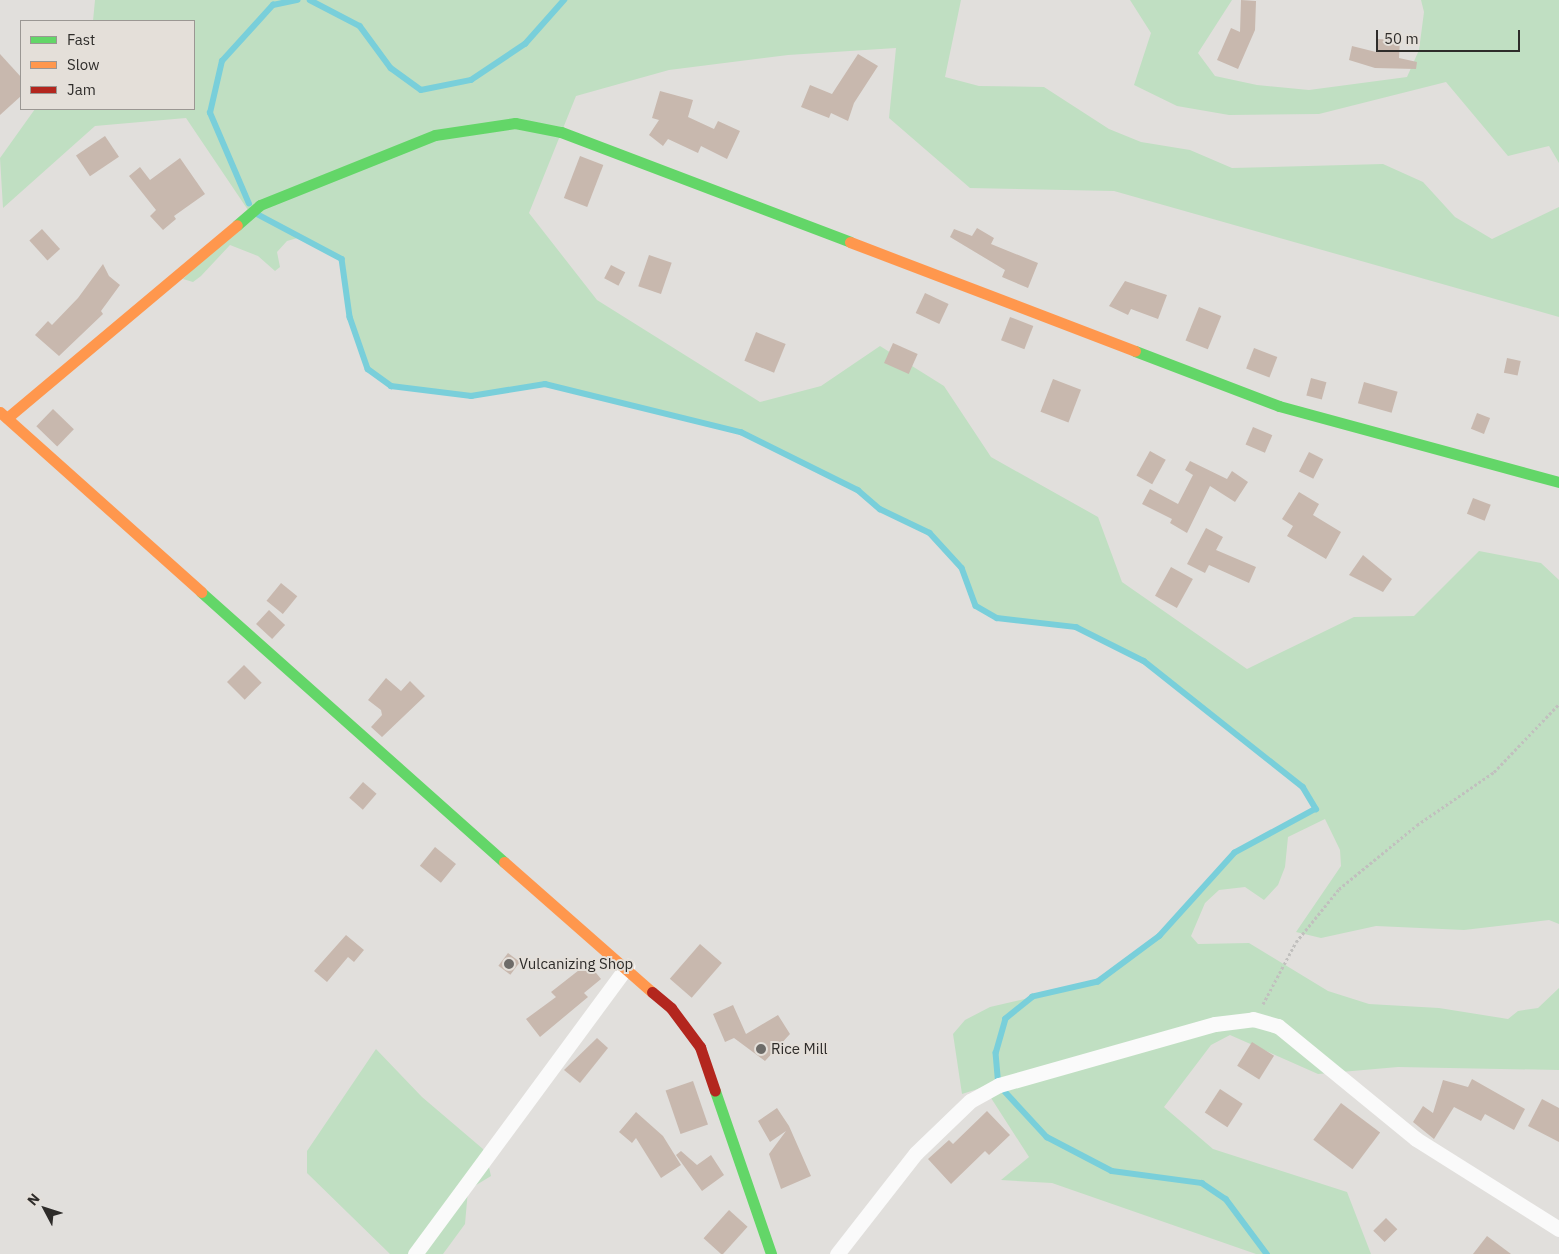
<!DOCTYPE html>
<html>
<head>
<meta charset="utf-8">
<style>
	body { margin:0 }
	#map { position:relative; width:1559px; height:1254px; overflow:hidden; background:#e1dfdc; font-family:"IBM Plex Sans",sans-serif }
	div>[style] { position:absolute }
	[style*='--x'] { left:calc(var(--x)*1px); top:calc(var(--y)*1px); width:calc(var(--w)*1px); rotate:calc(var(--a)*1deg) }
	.green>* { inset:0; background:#c0dfc2 }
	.stream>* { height:5.5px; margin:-2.75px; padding:0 2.75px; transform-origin:2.75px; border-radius:2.75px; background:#79cfda }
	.building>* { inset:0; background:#c8b8ae; transform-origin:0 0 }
	.path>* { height:3px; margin-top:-1.5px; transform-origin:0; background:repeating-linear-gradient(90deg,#c1c0be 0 2.5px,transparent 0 5px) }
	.street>* { height:15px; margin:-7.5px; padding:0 7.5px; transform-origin:7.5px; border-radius:7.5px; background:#fafafa }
	.fast>* { height:11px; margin:-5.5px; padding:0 5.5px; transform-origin:5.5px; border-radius:5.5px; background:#63d668 }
	.slow>* { height:11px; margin:-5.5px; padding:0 5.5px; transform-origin:5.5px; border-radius:5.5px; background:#ff974d }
	.jam>* { height:11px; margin:-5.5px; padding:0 5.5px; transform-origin:5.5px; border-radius:5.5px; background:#b3261e }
	.dots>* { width:14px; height:14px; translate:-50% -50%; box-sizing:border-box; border:2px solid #e4dfd9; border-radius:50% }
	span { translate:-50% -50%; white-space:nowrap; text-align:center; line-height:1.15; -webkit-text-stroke:4px #e4dfd9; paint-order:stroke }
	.poi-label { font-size:15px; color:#2e2c2a }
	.left { translate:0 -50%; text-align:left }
	.legend { position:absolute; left:20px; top:20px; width:175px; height:90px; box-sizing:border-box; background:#e4dfd9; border:1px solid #9b9793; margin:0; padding:6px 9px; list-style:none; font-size:15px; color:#2e2c2a }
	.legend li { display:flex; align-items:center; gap:10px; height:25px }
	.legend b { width:25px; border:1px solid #9b9793 }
	.north { position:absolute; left:20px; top:1184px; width:50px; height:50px; -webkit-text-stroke:4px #e4dfd9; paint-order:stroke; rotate:310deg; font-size:14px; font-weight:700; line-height:20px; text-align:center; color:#2e2c2a }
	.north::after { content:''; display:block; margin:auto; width:18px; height:22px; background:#2e2c2a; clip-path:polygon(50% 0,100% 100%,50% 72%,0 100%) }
	.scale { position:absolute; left:1376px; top:30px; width:144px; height:22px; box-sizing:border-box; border:2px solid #2e2c2a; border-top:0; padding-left:6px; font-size:15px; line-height:18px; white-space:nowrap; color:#2e2c2a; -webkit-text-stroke:4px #e4dfd9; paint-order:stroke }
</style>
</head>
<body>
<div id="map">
	<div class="green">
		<div style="clip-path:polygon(95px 0,961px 0,945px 77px,979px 86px,1044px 87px,1109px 129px,1141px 142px,1190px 150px,1232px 168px,1383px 164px,1423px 182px,1455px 217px,1492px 239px,1559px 207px,1559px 317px,1114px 191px,970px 188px,889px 118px,896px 48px,788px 55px,669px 70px,576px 96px,529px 213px,597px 300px,760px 402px,821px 386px,880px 346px,944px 386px,991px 457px,1098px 517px,1122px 582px,1247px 669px,1354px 617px,1414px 616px,1479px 551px,1541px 563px,1559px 580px,1559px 924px,1549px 920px,1464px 930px,1376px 926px,1321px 938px,1296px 932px,1341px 866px,1340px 850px,1325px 819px,1288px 837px,1285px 867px,1278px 885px,1264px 900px,1245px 887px,1219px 890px,1205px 903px,1191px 936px,1198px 944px,1249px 943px,1328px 991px,1369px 1004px,1439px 1008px,1508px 1019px,1518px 1011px,1538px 1008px,1559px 988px,1559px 1070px,1398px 1067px,1318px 1074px,1230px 1035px,1211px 1045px,1164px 1107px,1213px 1149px,1347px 1192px,1371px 1254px,1256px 1254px,1052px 1183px,1001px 1180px,1029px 1157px,984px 1087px,962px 1094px,953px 1034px,965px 1020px,990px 1007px,1098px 982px,1160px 936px,1235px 853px,1316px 809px,1303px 787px,1144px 661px,1076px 627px,997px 618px,976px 606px,962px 568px,930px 533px,880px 509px,858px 490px,741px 432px,545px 384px,471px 396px,391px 386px,368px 369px,350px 317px,342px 259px,301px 237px,287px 241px,277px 252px,280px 267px,275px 271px,258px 256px,230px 245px,201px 276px,193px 282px,183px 279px,250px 213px,186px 118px,95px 126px,3px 208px,0 158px,35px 109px,194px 109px,194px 21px,93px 21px)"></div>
		<div style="clip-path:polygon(1130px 0,1232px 0,1198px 53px,1215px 76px,1257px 85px,1309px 90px,1407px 77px,1419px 50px,1424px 12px,1421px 0,1559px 0,1559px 163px,1549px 146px,1508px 156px,1446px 82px,1319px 114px,1229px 115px,1177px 106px,1134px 85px,1151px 33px)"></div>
		<div style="clip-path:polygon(376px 1049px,422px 1097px,483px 1149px,487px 1159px,491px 1176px,468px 1190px,465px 1224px,443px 1254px,390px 1254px,307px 1173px,307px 1151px)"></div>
	</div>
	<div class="stream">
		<div style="--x:310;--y:0;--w:56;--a:27.5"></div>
		<div style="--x:360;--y:26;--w:52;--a:53.6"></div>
		<div style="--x:391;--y:68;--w:37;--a:36"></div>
		<div style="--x:421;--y:90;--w:51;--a:-11.3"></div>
		<div style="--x:471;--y:80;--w:65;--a:-33.7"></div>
		<div style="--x:525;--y:44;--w:59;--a:-48.4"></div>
		<div style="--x:249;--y:204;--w:99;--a:-113.2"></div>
		<div style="--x:210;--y:113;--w:53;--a:-77"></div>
		<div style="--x:222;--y:61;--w:76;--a:-47.7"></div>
		<div style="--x:273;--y:5;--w:25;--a:-12"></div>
		<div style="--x:257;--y:214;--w:96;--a:27.9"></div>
		<div style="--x:342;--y:259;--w:59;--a:82.1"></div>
		<div style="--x:350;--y:317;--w:55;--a:70.9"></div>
		<div style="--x:368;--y:369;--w:29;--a:36"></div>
		<div style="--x:391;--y:386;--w:81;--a:7.1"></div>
		<div style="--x:471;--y:396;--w:75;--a:-9.2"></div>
		<div style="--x:545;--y:384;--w:202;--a:13.8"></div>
		<div style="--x:741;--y:432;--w:131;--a:26.4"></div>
		<div style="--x:858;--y:490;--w:29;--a:41"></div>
		<div style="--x:880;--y:509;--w:55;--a:25.6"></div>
		<div style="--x:930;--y:533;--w:47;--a:47.6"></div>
		<div style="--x:962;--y:568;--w:40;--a:69.8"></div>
		<div style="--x:976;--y:606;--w:24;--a:30"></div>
		<div style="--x:997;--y:618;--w:80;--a:6.5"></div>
		<div style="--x:1076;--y:627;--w:76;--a:26.6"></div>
		<div style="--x:1144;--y:661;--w:203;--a:38.4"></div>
		<div style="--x:1303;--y:787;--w:26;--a:59"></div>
		<div style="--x:1316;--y:809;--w:92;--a:151.5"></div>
		<div style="--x:1235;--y:853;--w:112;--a:132.1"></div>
		<div style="--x:1160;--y:936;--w:77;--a:143.4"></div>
		<div style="--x:1098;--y:982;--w:67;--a:167"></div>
		<div style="--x:1033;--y:997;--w:35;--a:141"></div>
		<div style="--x:1006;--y:1019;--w:35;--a:106"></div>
		<div style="--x:996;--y:1053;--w:32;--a:85"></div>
		<div style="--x:999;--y:1085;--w:71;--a:47.3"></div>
		<div style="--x:1047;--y:1137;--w:73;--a:27.6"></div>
		<div style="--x:1112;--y:1171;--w:91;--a:7.6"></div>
		<div style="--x:1202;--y:1183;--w:29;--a:34"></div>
		<div style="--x:1226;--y:1199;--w:69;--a:53.3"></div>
	</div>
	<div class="building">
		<div style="clip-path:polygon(1241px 0,1256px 1px,1255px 30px,1238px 69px,1217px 60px,1231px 28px,1240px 32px)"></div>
		<div style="clip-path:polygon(1377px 39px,1400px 40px,1399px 58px,1417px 62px,1416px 69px,1375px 68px,1349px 60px,1352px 46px,1376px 52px)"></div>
		<div style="clip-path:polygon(0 54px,21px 77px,21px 96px,0 115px)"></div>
		<div style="clip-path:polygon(858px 54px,878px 66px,854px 103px,848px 121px,831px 113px,829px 118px,801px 107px,810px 85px,832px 94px)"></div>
		<div style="clip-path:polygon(660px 91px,693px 100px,688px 117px,714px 129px,718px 121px,740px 131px,727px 159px,701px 146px,698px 153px,668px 139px,663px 146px,649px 135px,659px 120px,652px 118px)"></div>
		<div style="left:105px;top:136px;width:25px;height:35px;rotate:56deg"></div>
		<div style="left:580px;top:156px;width:25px;height:45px;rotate:21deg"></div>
		<div style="clip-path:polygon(180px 158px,205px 194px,174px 216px,176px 219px,163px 230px,150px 216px,156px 210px,129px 176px,140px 167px,150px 180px)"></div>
		<div style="clip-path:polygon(977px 228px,994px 238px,991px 244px,1038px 263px,1028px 288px,1002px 277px,1005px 270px,950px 237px,954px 229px,972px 236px)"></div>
		<div style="left:42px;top:229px;width:27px;height:17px;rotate:48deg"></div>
		<div style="left:649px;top:255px;width:24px;height:33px;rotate:19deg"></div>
		<div style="clip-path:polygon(103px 264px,109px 276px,120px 285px,101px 311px,103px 314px,59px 356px,35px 335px,48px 321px,52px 325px,78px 298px)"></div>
		<div style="left:611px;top:265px;width:16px;height:15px;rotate:27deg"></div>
		<div style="clip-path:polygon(1125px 281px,1167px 295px,1158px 319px,1131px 309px,1128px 315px,1109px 306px)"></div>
		<div style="left:925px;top:293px;width:26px;height:22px;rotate:25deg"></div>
		<div style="left:1199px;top:307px;width:24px;height:36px;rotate:22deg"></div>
		<div style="left:1010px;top:317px;width:25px;height:25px;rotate:21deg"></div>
		<div style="left:756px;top:332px;width:32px;height:31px;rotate:22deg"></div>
		<div style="left:893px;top:343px;width:27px;height:22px;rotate:24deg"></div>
		<div style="left:1254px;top:348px;width:25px;height:22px;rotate:21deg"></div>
		<div style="left:1507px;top:358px;width:14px;height:15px;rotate:12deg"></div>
		<div style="left:1311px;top:378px;width:16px;height:18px;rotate:15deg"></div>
		<div style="left:1053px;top:379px;width:30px;height:35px;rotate:21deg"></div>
		<div style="left:1364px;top:382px;width:35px;height:22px;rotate:16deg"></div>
		<div style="left:53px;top:409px;width:29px;height:24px;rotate:44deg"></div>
		<div style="left:1477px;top:413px;width:14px;height:17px;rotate:21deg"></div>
		<div style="left:1253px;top:427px;width:21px;height:19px;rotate:23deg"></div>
		<div style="left:1150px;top:451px;width:18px;height:28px;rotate:29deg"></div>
		<div style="left:1309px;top:452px;width:16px;height:22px;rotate:27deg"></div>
		<div style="clip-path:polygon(1190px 461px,1227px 479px,1232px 471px,1248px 482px,1235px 502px,1210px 486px,1187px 533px,1170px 523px,1172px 519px,1142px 504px,1150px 489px,1178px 504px,1193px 475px,1185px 470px)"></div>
		<div style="clip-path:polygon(1299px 492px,1319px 504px,1313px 515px,1341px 532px,1326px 559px,1287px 536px,1293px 526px,1282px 519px)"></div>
		<div style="left:1473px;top:498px;width:19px;height:17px;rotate:21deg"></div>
		<div style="clip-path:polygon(1206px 528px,1223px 537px,1216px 550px,1256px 567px,1249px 583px,1209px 565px,1205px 573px,1187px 564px)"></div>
		<div style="clip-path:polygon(1363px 555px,1392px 579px,1383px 592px,1349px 575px)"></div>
		<div style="left:1171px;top:567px;width:25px;height:33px;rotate:29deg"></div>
		<div style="left:281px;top:583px;width:21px;height:23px;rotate:39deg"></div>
		<div style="left:269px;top:610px;width:22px;height:19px;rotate:43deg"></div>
		<div style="left:244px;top:665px;width:25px;height:24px;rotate:45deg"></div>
		<div style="clip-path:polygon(386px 678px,401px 691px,410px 681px,425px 696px,382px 737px,371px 727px,382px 715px,381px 710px,368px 700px)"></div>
		<div style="left:363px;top:782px;width:18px;height:21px;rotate:41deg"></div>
		<div style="left:435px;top:847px;width:27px;height:24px;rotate:39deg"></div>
		<div style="clip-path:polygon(346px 935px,364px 950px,354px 962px,348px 957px,327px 982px,314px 971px)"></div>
		<div style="left:700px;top:944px;width:29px;height:46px;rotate:41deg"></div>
		<div style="left:508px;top:953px;width:15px;height:16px;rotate:37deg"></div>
		<div style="clip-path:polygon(588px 963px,601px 979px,584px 993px,588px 997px,540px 1037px,526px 1019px,556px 997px,551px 992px)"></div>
		<div style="clip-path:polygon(733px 1005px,746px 1034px,778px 1015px,790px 1034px,765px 1061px,734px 1038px,725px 1042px,713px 1014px)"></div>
		<div style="clip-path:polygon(597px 1038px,608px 1048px,580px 1083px,564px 1070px)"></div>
		<div style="left:1252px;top:1042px;width:26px;height:28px;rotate:32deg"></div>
		<div style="clip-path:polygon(1472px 1079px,1525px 1109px,1514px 1130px,1485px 1114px,1481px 1121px,1454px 1107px,1434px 1139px,1413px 1122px,1423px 1106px,1433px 1113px,1443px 1080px,1468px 1087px)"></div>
		<div style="left:693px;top:1081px;width:46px;height:29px;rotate:71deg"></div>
		<div style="left:1220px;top:1089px;width:27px;height:28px;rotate:33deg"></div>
		<div style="clip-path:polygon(1542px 1099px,1559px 1108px,1559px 1142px,1528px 1126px)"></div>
		<div style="left:1341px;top:1103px;width:49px;height:46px;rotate:37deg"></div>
		<div style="clip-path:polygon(777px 1108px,789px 1126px,811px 1176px,781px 1189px,769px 1154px,786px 1131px,770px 1142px,758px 1121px)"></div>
		<div style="clip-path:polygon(987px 1111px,1010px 1135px,989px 1155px,985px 1151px,951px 1184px,928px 1159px,949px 1140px,953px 1144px)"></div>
		<div style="clip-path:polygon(636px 1112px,663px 1136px,681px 1165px,661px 1178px,636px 1138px,632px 1143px,619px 1132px)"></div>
		<div style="clip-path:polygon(681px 1151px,697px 1165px,711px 1155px,724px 1175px,702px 1191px,676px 1155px)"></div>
		<div style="left:729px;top:1210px;width:25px;height:38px;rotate:42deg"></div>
		<div style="left:1386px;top:1218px;width:16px;height:18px;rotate:45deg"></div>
		<div style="clip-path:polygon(1487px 1236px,1511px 1254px,1473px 1254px)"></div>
	</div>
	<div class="path">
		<div style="--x:1263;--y:1004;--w:70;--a:-62"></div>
		<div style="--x:1296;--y:942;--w:68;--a:-50.9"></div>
		<div style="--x:1339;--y:889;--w:101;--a:-39.4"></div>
		<div style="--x:1417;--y:825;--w:93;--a:-34.5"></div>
		<div style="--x:1494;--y:772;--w:94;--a:-46.3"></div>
	</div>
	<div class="street">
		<div style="--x:415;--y:1254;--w:358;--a:-53.6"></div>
		<div style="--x:837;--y:1254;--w:128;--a:-52"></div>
		<div style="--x:916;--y:1153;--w:75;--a:-43.9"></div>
		<div style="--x:970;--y:1101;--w:33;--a:-29"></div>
		<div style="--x:999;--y:1085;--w:224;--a:-15.8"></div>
		<div style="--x:1215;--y:1024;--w:38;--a:-7"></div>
		<div style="--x:1253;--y:1019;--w:26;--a:16"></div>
		<div style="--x:1278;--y:1026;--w:178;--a:39.3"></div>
		<div style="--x:1416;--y:1139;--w:169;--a:32.2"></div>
	</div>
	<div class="fast">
		<div style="--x:237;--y:225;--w:30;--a:-41"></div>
		<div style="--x:260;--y:205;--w:188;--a:-21.8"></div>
		<div style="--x:435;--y:135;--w:81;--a:-8.5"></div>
		<div style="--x:515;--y:123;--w:47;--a:11.1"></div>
		<div style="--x:561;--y:132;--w:309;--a:20.8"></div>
		<div style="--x:1135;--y:351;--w:154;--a:20.9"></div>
		<div style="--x:1279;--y:406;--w:290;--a:15.2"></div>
		<div style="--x:201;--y:592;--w:406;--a:41.7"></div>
		<div style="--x:715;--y:1091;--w:172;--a:71"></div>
	</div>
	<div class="slow">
		<div style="--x:850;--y:242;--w:305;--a:20.9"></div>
		<div style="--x:0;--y:412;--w:270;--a:41.8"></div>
		<div style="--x:7;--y:418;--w:300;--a:-40"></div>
		<div style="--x:504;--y:862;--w:197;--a:41.3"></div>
	</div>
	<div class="jam">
		<div style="--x:652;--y:992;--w:25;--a:40"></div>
		<div style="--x:671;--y:1008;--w:49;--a:53.4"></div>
		<div style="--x:700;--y:1047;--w:46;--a:71.2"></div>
	</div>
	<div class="dots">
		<div style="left:509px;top:964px;background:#6d6b68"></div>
		<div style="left:761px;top:1049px;background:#6d6b68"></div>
	</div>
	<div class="poi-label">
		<span class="left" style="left:519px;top:964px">Vulcanizing Shop</span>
		<span class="left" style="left:771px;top:1049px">Rice Mill</span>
	</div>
	<ul class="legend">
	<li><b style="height:6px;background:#63d668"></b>Fast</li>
	<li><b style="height:6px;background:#ff974d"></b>Slow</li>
	<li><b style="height:6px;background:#b3261e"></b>Jam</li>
	</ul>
	<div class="north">N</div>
	<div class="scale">50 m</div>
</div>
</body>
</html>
